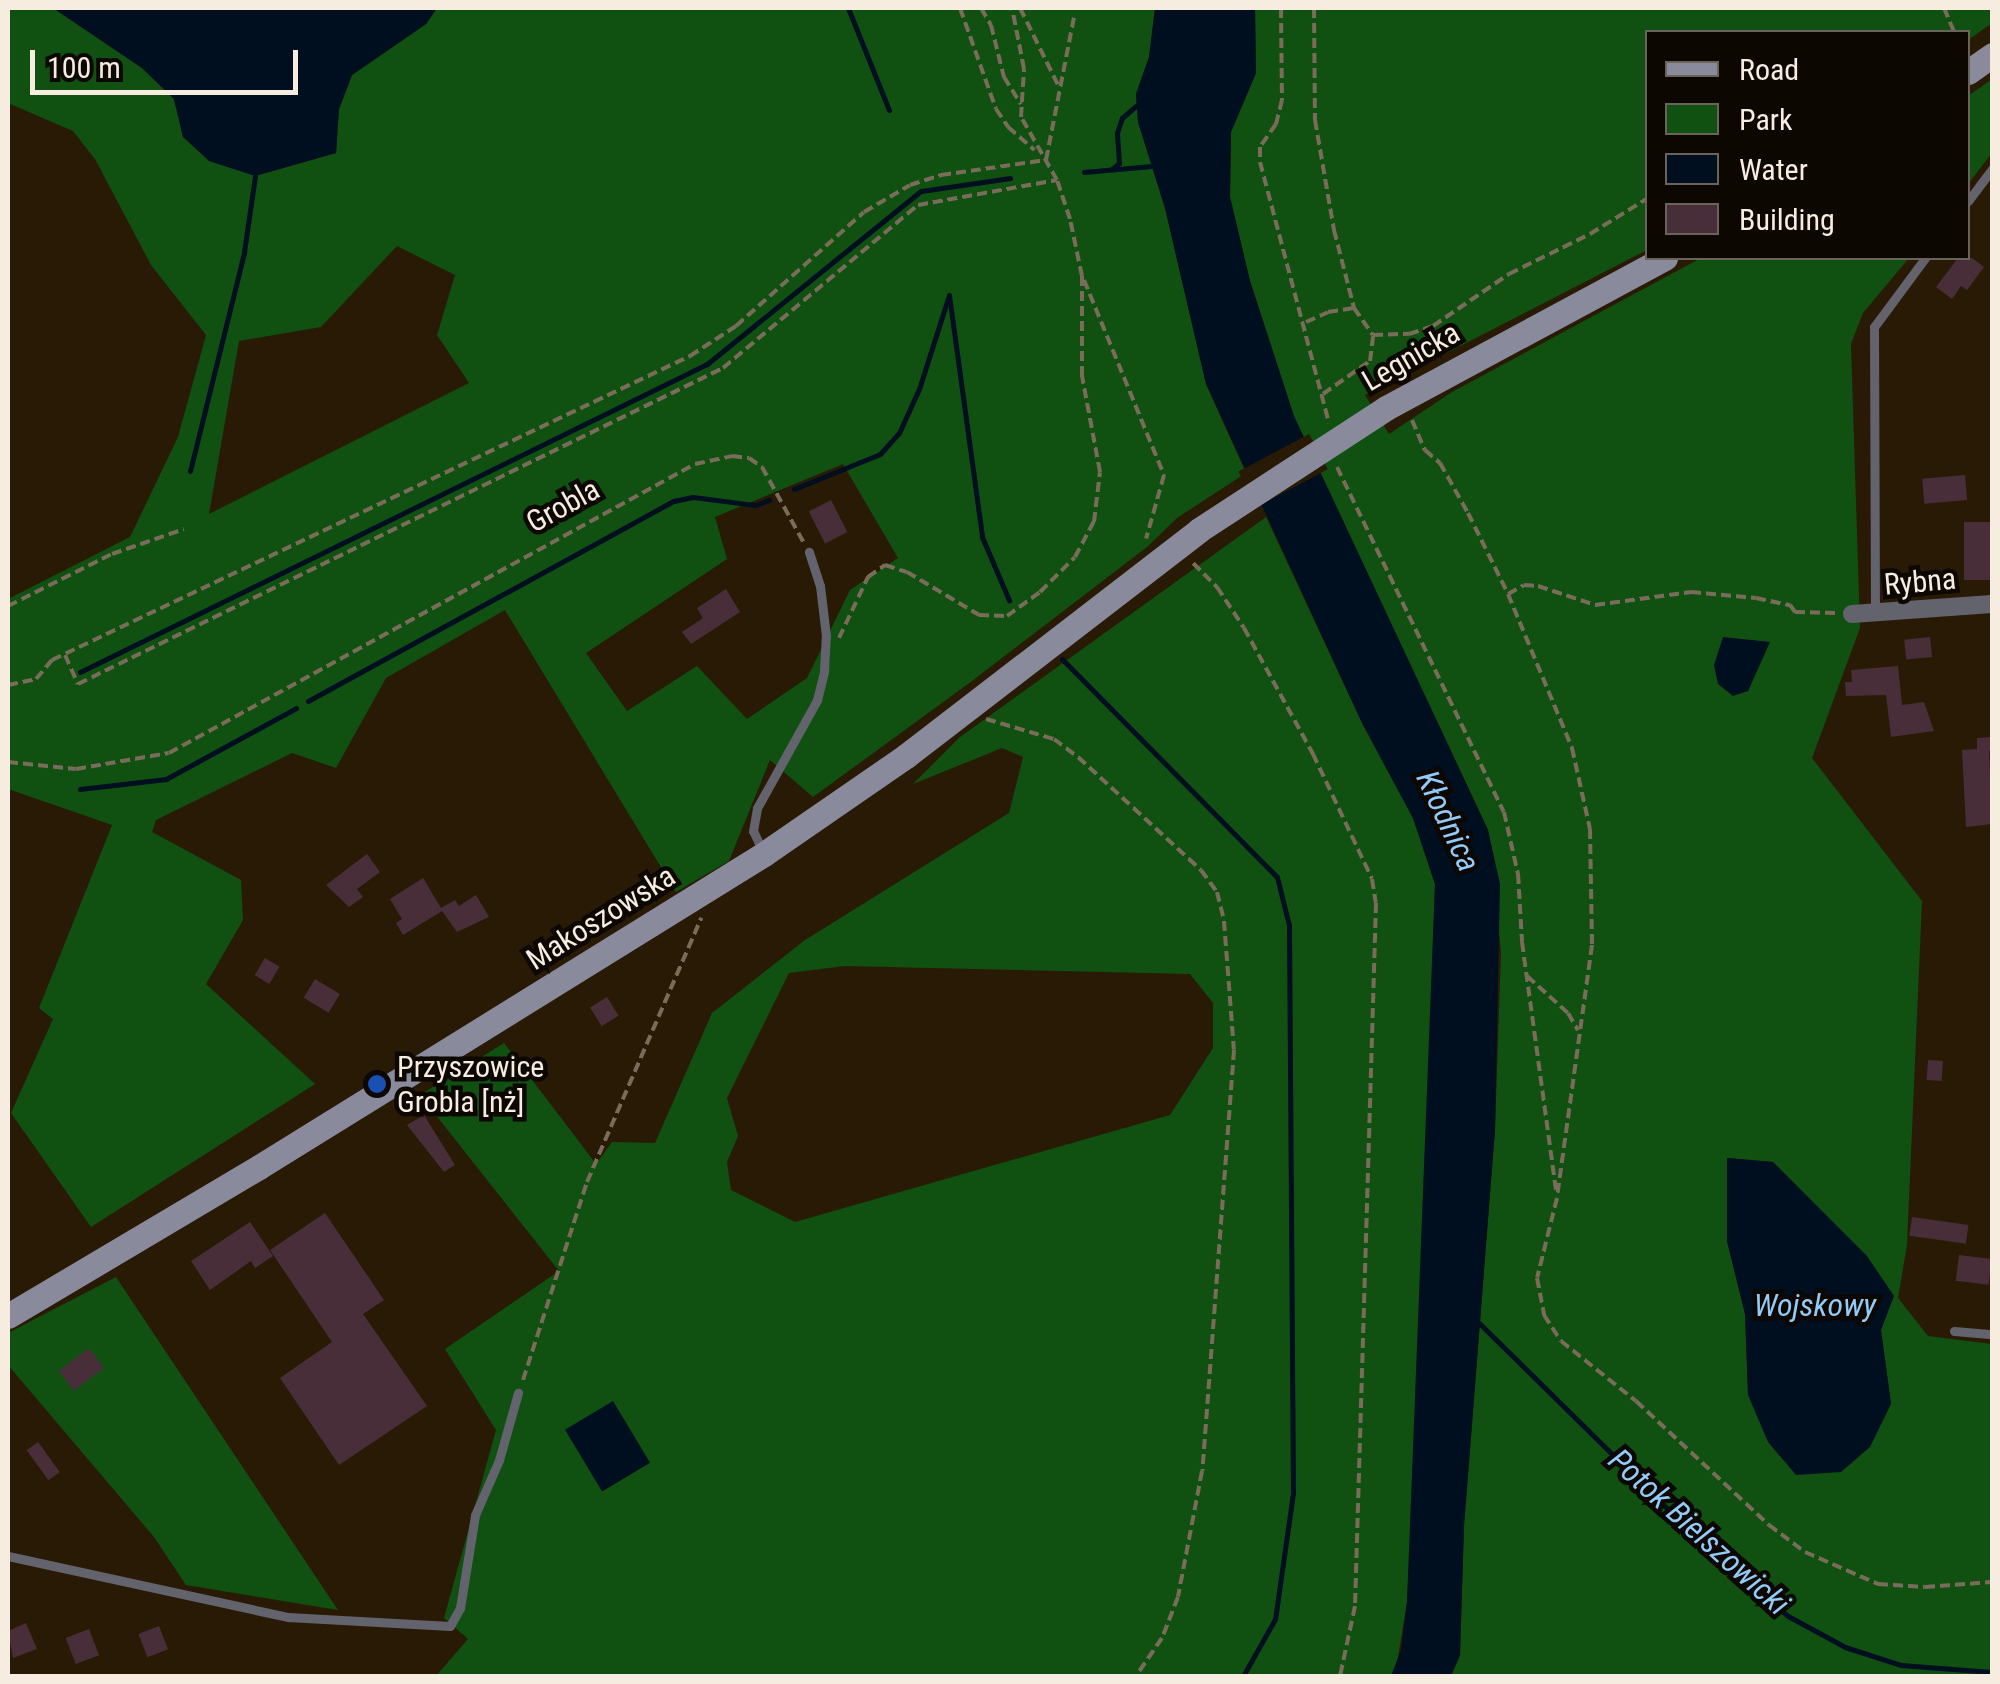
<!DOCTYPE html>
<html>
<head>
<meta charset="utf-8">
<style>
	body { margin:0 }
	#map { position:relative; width:2000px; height:1684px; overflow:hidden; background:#291a05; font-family:"Roboto Condensed",sans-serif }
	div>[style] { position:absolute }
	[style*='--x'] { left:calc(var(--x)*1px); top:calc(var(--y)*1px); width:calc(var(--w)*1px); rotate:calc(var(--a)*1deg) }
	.green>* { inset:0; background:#105011 }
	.water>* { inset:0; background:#000f1f; transform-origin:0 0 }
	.pier>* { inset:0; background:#291a05; transform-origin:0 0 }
	.stream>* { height:5px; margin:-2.5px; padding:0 2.5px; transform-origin:2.5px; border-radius:2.5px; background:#000f1f }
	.building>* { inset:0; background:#482e39; transform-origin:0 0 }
	.path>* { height:4px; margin-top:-2px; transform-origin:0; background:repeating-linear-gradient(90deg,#796c5a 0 10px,transparent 0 15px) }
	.service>* { height:9px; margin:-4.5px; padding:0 4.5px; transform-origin:4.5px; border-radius:4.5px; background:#63636e }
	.minor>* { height:18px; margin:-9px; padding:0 9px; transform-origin:9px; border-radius:9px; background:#63636e }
	.secondary>* { height:25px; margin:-12.5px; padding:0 12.5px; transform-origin:12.5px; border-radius:12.5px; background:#8a8a9d }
	.secondary-bridge>* { height:25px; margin:-12.5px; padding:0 12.5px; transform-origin:12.5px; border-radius:12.5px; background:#8a8a9d }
	.dots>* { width:28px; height:28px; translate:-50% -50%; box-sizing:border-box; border:5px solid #0d0702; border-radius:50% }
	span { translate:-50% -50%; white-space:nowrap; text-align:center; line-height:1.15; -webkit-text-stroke:9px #0d0702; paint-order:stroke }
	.street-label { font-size:30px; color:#f6ecdf }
	.poi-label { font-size:30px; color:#f6ecdf }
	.left { translate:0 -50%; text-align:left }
	.water-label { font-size:32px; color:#93cbf8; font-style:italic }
	.frame { position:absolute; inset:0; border:10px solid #f6ecdf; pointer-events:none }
	.legend { position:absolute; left:1645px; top:30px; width:325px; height:230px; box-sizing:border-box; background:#0d0702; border:2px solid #6a635a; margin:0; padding:12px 18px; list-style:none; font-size:30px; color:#f6ecdf }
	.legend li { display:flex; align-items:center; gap:20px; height:50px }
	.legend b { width:50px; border:2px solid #6a635a }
	.scale { position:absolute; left:30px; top:50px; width:268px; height:45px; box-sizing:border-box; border:5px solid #f6ecdf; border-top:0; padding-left:12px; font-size:30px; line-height:35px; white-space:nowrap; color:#f6ecdf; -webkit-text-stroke:8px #0d0702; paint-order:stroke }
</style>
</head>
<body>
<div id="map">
	<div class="green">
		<div style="clip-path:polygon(evenodd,8px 8px,53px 8px,142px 68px,174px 99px,183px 137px,255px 176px,336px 153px,339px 109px,352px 75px,426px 24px,437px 8px,1155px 8px,1149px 57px,1136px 94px,1138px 122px,1165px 208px,1206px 384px,1246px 473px,1177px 518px,1147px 547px,972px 681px,813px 797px,770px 760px,729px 861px,676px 892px,505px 610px,386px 678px,336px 768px,292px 753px,156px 820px,152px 832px,241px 880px,243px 920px,206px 984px,315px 1084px,91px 1227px,11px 1113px,53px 1019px,39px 1008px,112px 825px,8px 789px,8px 599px,130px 537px,178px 437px,206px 335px,151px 265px,95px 159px,73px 131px,8px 103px,8px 8px,397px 246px,455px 275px,437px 335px,469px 383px,209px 514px,239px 341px,321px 327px,397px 246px,8px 8px,843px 464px,898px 558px,850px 590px,807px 678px,747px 719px,697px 666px,627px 711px,586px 653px,727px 559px,715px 517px,843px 464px)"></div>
		<div style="clip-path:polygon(evenodd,1255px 8px,1992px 8px,1992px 23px,1968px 40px,1968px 32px,1648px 32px,1647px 250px,1365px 395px,1389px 434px,1452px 392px,1701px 258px,1909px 258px,1863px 313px,1851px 344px,1860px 628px,1812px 758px,1922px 901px,1907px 1245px,1898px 1298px,1928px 1336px,1992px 1344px,1992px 1676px,1451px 1676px,1460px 1655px,1464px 1526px,1495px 1130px,1501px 951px,1488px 830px,1294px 417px,1250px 281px,1230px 197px,1231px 132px,1256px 73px,1255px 8px,1723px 638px,1769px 642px,1748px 691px,1723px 638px,1255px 8px,1727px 1158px,1773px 1162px,1866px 1256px,1893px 1296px,1881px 1330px,1891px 1404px,1748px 1395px,1745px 1314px,1727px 1241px,1727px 1158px)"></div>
		<div style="clip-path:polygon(1992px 79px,1992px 153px,1968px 184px,1968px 96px)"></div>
		<div style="clip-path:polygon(evenodd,1266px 517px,1362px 723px,1413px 818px,1435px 884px,1423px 1277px,1407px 1602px,1396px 1669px,1391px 1676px,436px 1676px,468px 1639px,444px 1618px,496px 1430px,445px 1349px,559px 1271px,420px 1095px,504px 1043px,596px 1164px,612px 1142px,655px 1143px,712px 1013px,805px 940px,1009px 813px,1023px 757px,1002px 748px,913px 784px,960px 737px,1266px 517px,845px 966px,1190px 974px,1213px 1003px,1213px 1048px,1170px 1115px,795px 1222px,731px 1190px,727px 1162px,738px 1136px,727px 1098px,789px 973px,845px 966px)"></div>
		<div style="clip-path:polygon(116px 1277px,338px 1610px,186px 1585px,154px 1537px,8px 1365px,8px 1333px)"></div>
	</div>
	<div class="water">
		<div style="clip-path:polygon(53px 8px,437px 8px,426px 24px,352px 75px,339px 109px,336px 153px,255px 176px,209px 161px,183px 137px,174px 99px,142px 68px)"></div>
		<div style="clip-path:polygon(1155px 8px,1255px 8px,1256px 73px,1231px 132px,1230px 197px,1250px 281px,1294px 416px,1488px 830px,1500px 884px,1495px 1130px,1464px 1526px,1460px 1655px,1451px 1676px,1391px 1676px,1401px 1650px,1407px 1602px,1435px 884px,1413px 818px,1362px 723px,1206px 384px,1165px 208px,1138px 122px,1136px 94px,1149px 57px)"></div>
		<div style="clip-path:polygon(1723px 637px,1770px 642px,1748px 691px,1733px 696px,1718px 684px,1714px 665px)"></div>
		<div style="clip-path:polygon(1727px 1158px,1773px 1162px,1867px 1256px,1894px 1296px,1881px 1330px,1891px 1404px,1870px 1447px,1841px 1472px,1796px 1475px,1768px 1442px,1748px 1395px,1745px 1314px,1727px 1241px)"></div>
		<div style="left:613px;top:1401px;width:72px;height:56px;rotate:59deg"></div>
	</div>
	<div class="pier">
		<div style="left:1309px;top:434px;width:40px;height:80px;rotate:62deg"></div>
	</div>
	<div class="stream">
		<div style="--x:848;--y:8;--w:110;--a:68.1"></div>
		<div style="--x:1112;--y:169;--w:9;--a:-41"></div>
		<div style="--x:1119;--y:163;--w:30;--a:-94"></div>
		<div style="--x:1117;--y:133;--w:16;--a:-72"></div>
		<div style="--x:1122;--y:118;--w:20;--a:-41"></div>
		<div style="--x:1084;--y:172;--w:68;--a:-5"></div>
		<div style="--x:949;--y:295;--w:244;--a:82.2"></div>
		<div style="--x:982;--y:537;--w:69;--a:66.8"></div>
		<div style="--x:190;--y:471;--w:226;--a:-76.1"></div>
		<div style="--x:244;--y:252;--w:77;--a:-81.8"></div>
		<div style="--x:794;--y:489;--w:93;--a:-22.1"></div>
		<div style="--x:880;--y:454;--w:28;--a:-48"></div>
		<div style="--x:899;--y:433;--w:48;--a:-65.6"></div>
		<div style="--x:919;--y:389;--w:96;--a:-72.3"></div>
		<div style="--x:1062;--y:659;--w:306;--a:45.4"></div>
		<div style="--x:1277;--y:877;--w:49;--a:76"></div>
		<div style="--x:1289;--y:925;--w:568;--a:89.6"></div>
		<div style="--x:1293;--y:1493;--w:127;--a:98.1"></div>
		<div style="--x:1275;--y:1619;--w:65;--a:119.3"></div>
		<div style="--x:80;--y:672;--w:699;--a:-26.16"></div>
		<div style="--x:707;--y:364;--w:275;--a:-39"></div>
		<div style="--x:921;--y:191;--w:90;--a:-8.3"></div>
		<div style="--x:308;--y:701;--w:417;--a:-28.7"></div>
		<div style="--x:674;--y:501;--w:19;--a:-12"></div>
		<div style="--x:693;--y:497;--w:63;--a:7.4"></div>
		<div style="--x:755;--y:505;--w:15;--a:-20"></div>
		<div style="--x:80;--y:789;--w:87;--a:-6.6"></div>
		<div style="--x:166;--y:779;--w:148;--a:-28.6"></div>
		<div style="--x:1475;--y:1319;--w:334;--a:44.6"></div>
		<div style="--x:1713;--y:1554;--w:97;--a:39.6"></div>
		<div style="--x:1788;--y:1616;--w:65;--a:28.5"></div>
		<div style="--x:1845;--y:1647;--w:59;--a:17.8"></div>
		<div style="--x:1901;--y:1665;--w:91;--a:4.4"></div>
	</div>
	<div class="building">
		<div style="clip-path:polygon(1958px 258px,1972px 258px,1984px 267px,1967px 290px,1961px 286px,1952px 299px,1936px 287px)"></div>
		<div style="left:1965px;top:475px;width:25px;height:43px;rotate:85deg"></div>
		<div style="left:831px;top:500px;width:36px;height:25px;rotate:63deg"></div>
		<div style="left:1992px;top:522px;width:58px;height:28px;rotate:90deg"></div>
		<div style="clip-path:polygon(726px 589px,740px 612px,691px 644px,682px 632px,703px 618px,697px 608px)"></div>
		<div style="left:1930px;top:637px;width:20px;height:26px;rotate:84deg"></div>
		<div style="clip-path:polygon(1898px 666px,1902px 705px,1924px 702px,1934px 731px,1891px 737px,1886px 695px,1846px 696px,1845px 682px,1852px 682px,1851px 670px)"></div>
		<div style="clip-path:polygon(1992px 737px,1992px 751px,1989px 751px,1992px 824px,1966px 827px,1962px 750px,1977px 749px,1977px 738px)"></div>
		<div style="clip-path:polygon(367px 854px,380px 872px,357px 889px,363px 897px,349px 907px,326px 885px)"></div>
		<div style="clip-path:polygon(423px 878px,441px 908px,455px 900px,459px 906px,476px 895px,489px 917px,457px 932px,442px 911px,403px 935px,396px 923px,402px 919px,390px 899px)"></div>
		<div style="left:265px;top:958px;width:17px;height:20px;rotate:31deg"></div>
		<div style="left:315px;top:979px;width:29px;height:22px;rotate:31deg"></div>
		<div style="left:607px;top:997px;width:22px;height:20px;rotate:58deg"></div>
		<div style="left:1928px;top:1060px;width:15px;height:20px;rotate:4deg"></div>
		<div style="clip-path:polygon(424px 1115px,455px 1165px,444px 1172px,407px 1125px)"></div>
		<div style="clip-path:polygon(325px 1213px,384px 1300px,363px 1314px,427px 1406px,339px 1465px,280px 1378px,332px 1342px,270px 1250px)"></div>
		<div style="left:1912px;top:1217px;width:57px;height:19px;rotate:8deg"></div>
		<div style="clip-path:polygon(250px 1222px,273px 1256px,255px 1268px,251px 1261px,210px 1290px,191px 1261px)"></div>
		<div style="left:1959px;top:1255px;width:33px;height:26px;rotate:7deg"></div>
		<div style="left:89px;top:1348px;width:25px;height:38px;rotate:53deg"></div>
		<div style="left:38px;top:1442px;width:37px;height:14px;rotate:54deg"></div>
		<div style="clip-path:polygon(26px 1623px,37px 1649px,13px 1658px,8px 1631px)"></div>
		<div style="left:159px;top:1626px;width:25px;height:22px;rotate:69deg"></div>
		<div style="left:89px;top:1629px;width:28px;height:25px;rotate:69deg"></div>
	</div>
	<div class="path">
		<div style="--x:960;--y:8;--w:107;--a:70.4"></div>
		<div style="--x:996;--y:109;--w:22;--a:56"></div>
		<div style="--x:1008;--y:127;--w:35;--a:41"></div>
		<div style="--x:981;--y:8;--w:20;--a:60"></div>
		<div style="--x:991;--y:25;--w:54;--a:76"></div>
		<div style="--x:1004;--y:77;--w:32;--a:58"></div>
		<div style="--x:1020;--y:8;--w:86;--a:63.7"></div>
		<div style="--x:1281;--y:8;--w:92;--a:89.4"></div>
		<div style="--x:1282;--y:100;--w:25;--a:104"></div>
		<div style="--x:1276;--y:124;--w:28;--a:125"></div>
		<div style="--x:1260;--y:147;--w:15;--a:90"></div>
		<div style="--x:1260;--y:162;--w:270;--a:75.2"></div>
		<div style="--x:1314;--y:8;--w:112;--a:89.5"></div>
		<div style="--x:1315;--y:120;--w:112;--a:80.2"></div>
		<div style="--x:1334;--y:230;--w:81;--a:75.6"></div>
		<div style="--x:1354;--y:308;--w:33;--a:55"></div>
		<div style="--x:1373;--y:335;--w:36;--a:-2"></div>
		<div style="--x:1409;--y:334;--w:25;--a:-18"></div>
		<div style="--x:1433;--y:326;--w:92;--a:-34.4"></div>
		<div style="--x:1509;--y:274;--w:90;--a:-26.3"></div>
		<div style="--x:1590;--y:234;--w:68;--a:-31.8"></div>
		<div style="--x:1944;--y:8;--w:26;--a:67"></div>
		<div style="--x:1046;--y:160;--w:146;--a:-78.9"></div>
		<div style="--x:1084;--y:280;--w:211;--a:67.7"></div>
		<div style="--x:1164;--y:475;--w:66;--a:105.7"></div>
		<div style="--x:1306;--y:322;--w:24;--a:-24"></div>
		<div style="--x:1328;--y:312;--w:26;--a:-9"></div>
		<div style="--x:1323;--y:394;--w:57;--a:-35.1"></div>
		<div style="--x:1370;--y:361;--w:26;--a:-83"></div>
		<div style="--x:1412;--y:420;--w:33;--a:67"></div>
		<div style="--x:1425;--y:450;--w:20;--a:41"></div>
		<div style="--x:1440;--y:463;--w:57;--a:60.8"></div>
		<div style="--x:1468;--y:513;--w:90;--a:63.7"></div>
		<div style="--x:1508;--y:594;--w:167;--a:67.4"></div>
		<div style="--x:1572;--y:748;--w:83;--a:77.5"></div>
		<div style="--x:1590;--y:829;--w:116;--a:89"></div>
		<div style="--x:1592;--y:945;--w:255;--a:97.9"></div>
		<div style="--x:1557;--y:1198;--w:82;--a:104"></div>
		<div style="--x:1537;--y:1278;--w:38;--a:79"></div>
		<div style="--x:1544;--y:1315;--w:31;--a:57"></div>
		<div style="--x:1561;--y:1341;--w:96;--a:38.7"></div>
		<div style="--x:1636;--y:1401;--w:182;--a:43"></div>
		<div style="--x:1769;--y:1525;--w:45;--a:36.9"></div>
		<div style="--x:1805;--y:1552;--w:80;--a:23.7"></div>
		<div style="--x:1878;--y:1584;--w:47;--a:3.7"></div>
		<div style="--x:1925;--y:1587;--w:67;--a:-4.3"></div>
		<div style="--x:1337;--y:467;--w:383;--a:64.2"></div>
		<div style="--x:1504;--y:812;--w:64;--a:77.3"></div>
		<div style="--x:1518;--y:874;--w:68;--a:86.6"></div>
		<div style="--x:1522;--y:942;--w:250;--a:82.2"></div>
		<div style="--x:1193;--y:563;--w:34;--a:45"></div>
		<div style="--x:1217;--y:587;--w:49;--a:56.6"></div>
		<div style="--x:1244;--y:628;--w:144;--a:61.3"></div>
		<div style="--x:1313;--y:754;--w:138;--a:64.7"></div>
		<div style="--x:1372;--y:879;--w:24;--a:81"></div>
		<div style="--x:1376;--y:903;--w:703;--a:91.71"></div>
		<div style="--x:1355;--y:1606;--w:72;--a:102.1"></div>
		<div style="--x:1508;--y:594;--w:18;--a:-29"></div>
		<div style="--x:1524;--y:585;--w:14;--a:4"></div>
		<div style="--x:1538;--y:586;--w:60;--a:18.4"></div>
		<div style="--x:1595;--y:605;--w:97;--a:-7.7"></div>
		<div style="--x:1691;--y:592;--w:65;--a:5.3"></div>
		<div style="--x:1756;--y:598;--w:35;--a:12"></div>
		<div style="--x:1790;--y:605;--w:9;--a:54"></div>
		<div style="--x:1795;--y:612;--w:41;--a:1.4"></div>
		<div style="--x:8;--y:606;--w:116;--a:-26.6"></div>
		<div style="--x:112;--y:554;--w:76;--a:-19.1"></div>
		<div style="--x:839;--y:638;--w:68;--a:-64.6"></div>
		<div style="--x:868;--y:577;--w:21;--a:-35"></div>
		<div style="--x:885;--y:565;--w:23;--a:18"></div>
		<div style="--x:907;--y:572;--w:84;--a:30.8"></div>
		<div style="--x:979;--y:615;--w:28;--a:2"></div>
		<div style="--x:1007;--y:616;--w:41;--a:-36"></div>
		<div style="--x:1040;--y:592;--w:49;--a:-45"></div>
		<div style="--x:1075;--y:557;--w:40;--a:-62"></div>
		<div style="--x:1094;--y:522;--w:50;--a:-83.2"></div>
		<div style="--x:1100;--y:472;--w:98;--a:-100.6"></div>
		<div style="--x:1082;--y:376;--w:100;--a:-90"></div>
		<div style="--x:1082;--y:276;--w:58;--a:-101.9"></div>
		<div style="--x:1070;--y:219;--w:41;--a:-108.4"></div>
		<div style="--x:1057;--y:180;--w:73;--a:-119.7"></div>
		<div style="--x:1021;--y:117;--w:48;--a:-86.4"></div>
		<div style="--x:1024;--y:69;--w:62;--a:-101.1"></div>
		<div style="--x:65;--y:655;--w:32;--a:66"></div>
		<div style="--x:78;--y:684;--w:718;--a:-26.1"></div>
		<div style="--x:723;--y:368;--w:254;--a:-39.9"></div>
		<div style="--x:918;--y:205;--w:141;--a:-10.2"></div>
		<div style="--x:8;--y:685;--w:29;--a:-12"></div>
		<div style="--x:36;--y:679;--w:25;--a:-50"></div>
		<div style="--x:52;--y:660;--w:707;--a:-25.48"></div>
		<div style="--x:690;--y:356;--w:55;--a:-33.1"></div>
		<div style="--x:736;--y:326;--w:171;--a:-41.7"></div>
		<div style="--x:864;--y:212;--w:53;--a:-30.4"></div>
		<div style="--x:910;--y:185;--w:33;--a:-18"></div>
		<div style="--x:941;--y:175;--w:106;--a:-8.1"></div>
		<div style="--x:986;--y:719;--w:71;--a:16.4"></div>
		<div style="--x:1054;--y:739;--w:30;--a:37"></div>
		<div style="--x:1078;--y:757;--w:167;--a:42.6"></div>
		<div style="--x:1201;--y:870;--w:27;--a:54"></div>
		<div style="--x:1217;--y:892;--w:30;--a:76"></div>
		<div style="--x:1224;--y:921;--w:129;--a:85.6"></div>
		<div style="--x:1234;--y:1050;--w:422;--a:94.3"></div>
		<div style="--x:1202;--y:1471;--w:128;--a:100.8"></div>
		<div style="--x:1178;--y:1597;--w:44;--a:111.3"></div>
		<div style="--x:1162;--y:1638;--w:46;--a:124.4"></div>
		<div style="--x:8;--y:762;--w:68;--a:5.9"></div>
		<div style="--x:76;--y:769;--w:94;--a:-9.8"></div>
		<div style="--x:169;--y:753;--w:600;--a:-28.79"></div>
		<div style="--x:695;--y:464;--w:38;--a:-12"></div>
		<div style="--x:732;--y:456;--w:17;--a:7"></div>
		<div style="--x:749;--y:458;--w:16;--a:35"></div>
		<div style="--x:762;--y:467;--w:87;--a:61.1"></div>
		<div style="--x:1527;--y:976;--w:55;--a:42.1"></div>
		<div style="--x:1568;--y:1013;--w:20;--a:60"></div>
		<div style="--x:523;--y:1380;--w:208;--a:-72.1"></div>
		<div style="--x:587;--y:1182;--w:288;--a:-66.6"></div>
	</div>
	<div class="service">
		<div style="--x:1968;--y:201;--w:40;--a:-53"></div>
		<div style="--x:1875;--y:613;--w:286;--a:-90.2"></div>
		<div style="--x:1874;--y:327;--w:86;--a:-53.5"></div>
		<div style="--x:763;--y:852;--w:23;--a:-115"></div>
		<div style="--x:753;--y:831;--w:23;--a:-80"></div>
		<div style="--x:757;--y:808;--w:124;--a:-60.9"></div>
		<div style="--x:817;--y:700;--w:30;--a:-76"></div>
		<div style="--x:824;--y:671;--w:35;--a:-87"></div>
		<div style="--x:826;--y:636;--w:50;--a:-96.8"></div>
		<div style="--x:820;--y:586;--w:36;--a:-108"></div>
		<div style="--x:1954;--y:1331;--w:38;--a:5"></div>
		<div style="--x:8;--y:1556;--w:287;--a:12.3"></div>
		<div style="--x:288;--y:1617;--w:162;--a:3.2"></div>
		<div style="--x:450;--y:1626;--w:21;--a:-61"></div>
		<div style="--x:460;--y:1608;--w:94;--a:-80.8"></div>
		<div style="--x:475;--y:1515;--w:60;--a:-66.4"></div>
		<div style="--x:499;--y:1460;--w:70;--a:-74.2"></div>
	</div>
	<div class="minor">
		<div style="--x:1852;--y:614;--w:140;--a:-4.1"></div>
	</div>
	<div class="secondary">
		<div style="--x:1968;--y:72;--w:29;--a:-35"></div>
		<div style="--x:1386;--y:408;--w:317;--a:-28.3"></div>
		<div style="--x:8;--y:1316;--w:292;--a:-30.7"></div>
		<div style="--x:259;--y:1167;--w:594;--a:-31.79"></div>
		<div style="--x:764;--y:854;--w:173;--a:-34.6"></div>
		<div style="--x:906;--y:756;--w:370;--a:-37.6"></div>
	</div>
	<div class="secondary-bridge">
		<div style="--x:1199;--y:530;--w:223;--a:-33.1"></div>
	</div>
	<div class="dots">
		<div style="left:377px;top:1084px;background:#1a4fb4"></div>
	</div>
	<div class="street-label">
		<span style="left:1411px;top:357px;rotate:-30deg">Legnicka</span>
		<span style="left:563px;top:506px;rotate:-29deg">Grobla</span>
		<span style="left:1920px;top:582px;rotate:-5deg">Rybna</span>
		<span style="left:601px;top:918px;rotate:-32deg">Makoszowska</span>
	</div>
	<div class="poi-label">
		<span class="left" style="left:397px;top:1084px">Przyszowice<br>Grobla [nż]</span>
	</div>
	<div class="water-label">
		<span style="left:1448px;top:821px;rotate:65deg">Kłodnica</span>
		<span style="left:1815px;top:1305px">Wojskowy</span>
		<span style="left:1699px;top:1532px;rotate:42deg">Potok Bielszowicki</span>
	</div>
	<div class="frame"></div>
	<ul class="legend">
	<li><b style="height:12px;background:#8a8a9d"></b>Road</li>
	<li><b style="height:28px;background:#105011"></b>Park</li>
	<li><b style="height:28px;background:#000f1f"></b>Water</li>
	<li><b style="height:28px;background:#482e39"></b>Building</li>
	</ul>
	<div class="scale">100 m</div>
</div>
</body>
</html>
